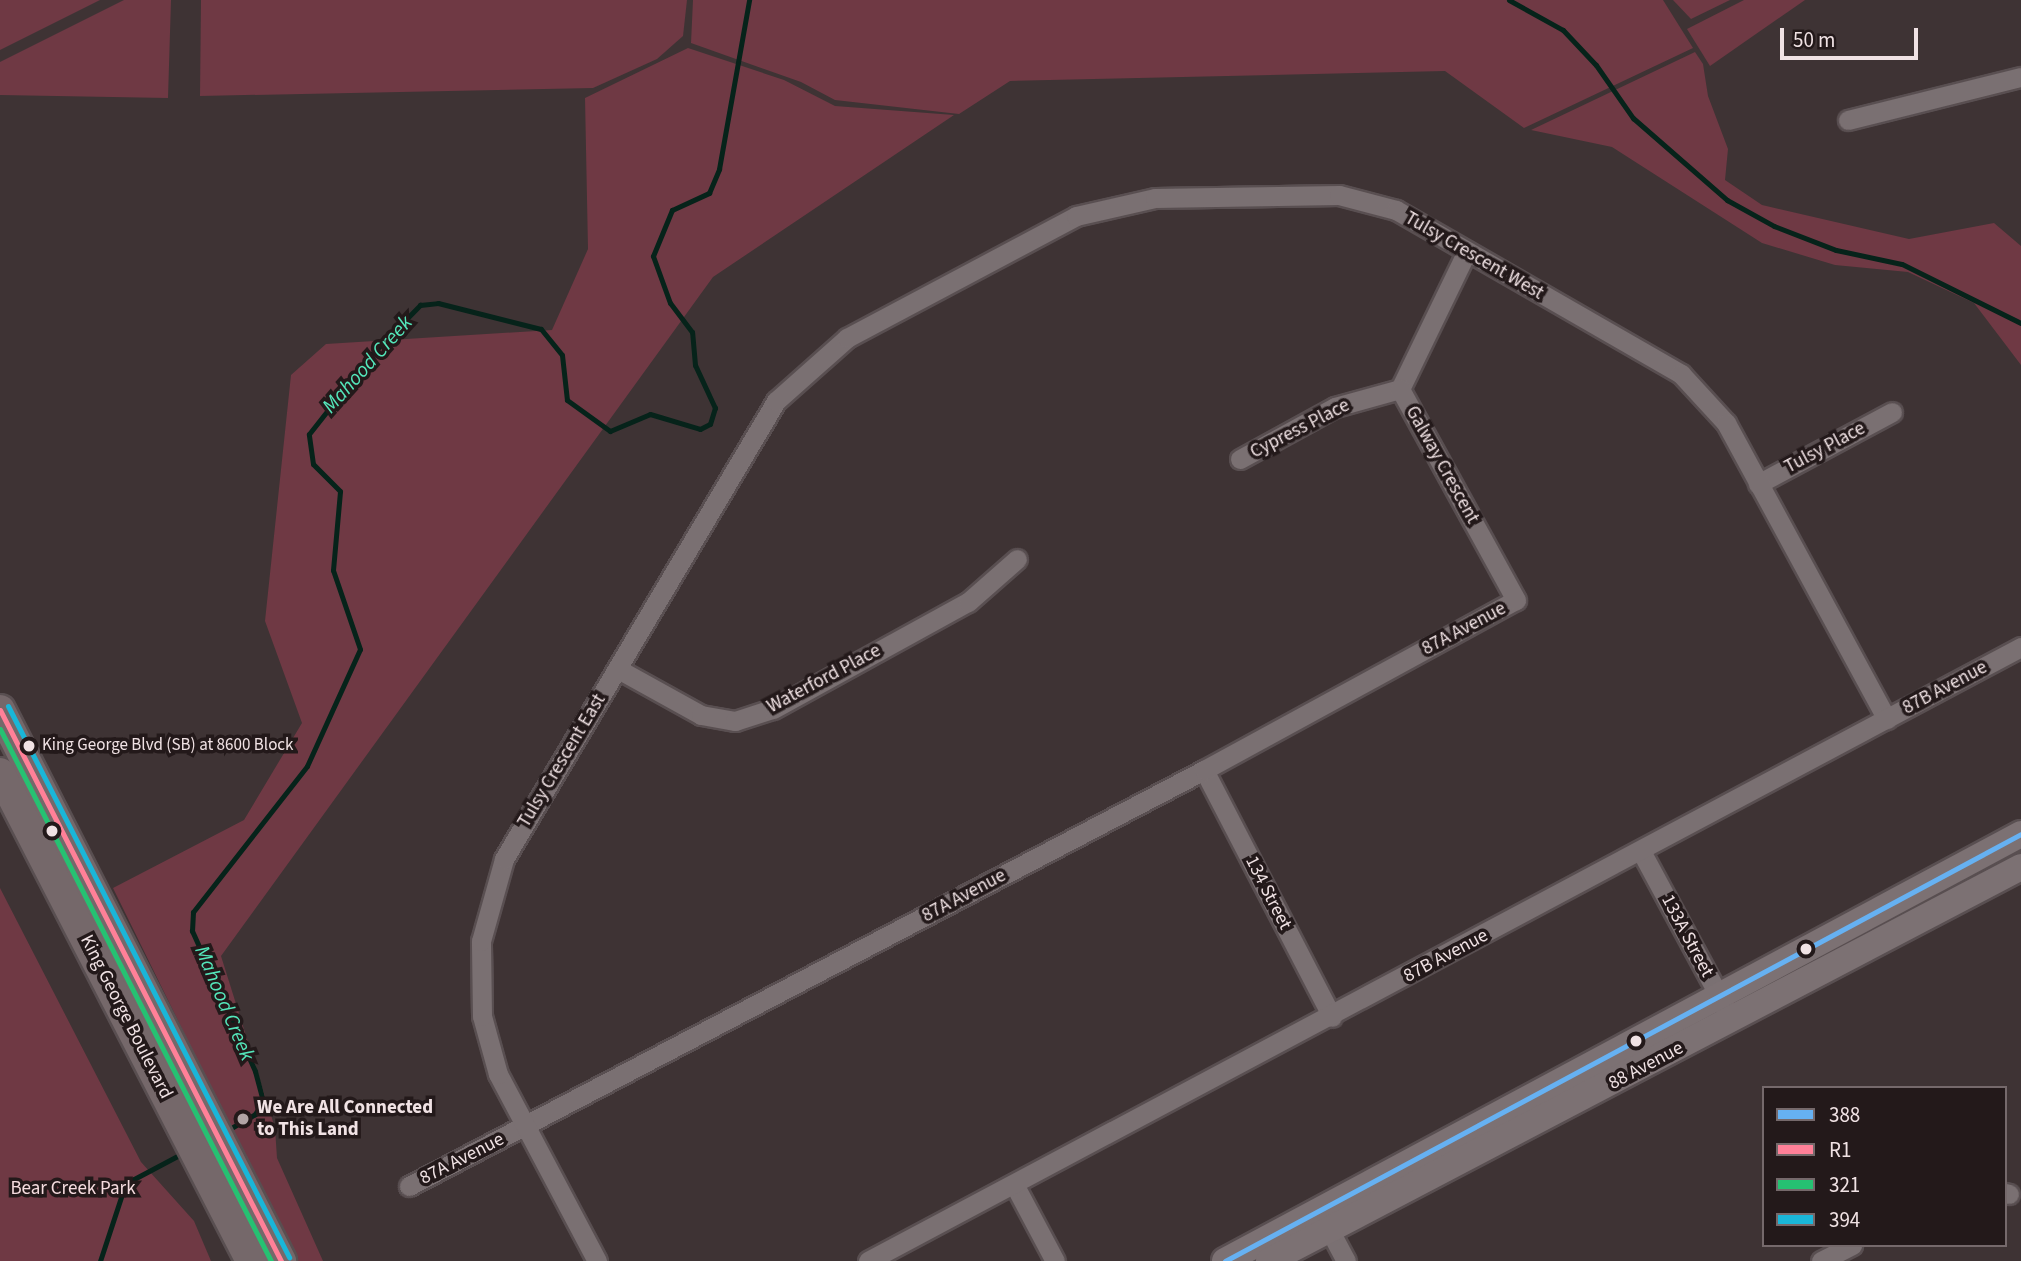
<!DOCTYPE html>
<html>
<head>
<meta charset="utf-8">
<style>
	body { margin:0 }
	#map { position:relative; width:2021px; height:1261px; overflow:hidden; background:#3e3334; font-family:"Source Sans 3",sans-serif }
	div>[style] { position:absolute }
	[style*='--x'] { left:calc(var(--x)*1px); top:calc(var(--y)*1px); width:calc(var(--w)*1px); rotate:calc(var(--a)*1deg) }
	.green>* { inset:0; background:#6f3944 }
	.stream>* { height:5px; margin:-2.5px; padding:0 2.5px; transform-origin:2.5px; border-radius:2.5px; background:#06231a }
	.roads { filter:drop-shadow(2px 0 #594f51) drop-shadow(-2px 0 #594f51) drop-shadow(0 2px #594f51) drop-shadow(0 -2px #594f51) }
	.street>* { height:19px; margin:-9.5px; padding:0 9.5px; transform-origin:9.5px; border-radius:9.5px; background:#7a7072 }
	.secondary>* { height:26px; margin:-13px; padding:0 13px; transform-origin:13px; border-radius:13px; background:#7c7173 }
	.primary>* { height:30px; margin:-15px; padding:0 15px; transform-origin:15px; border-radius:15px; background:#75686a }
	.bus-1>* { height:5px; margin:-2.5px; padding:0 2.5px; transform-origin:2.5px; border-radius:2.5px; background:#66b1f2 }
	.bus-2>* { height:5px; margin:-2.5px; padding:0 2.5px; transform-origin:2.5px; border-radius:2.5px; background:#ff8098 }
	.bus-3>* { height:5px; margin:-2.5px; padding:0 2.5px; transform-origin:2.5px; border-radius:2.5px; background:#26c172 }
	.bus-4>* { height:5px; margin:-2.5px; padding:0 2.5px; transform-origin:2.5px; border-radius:2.5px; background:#1ab6d8 }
	.dots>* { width:19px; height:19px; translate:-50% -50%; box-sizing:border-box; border:4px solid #23191a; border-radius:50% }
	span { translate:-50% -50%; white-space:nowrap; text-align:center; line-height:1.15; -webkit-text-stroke:7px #23191a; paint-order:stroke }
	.bus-label { font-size:17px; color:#f0e2e4 }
	.left { translate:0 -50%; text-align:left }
	.street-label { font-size:19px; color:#f0e2e4 }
	.poi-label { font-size:19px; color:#f0e2e4; font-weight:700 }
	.park-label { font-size:19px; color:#f5dcdf }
	.water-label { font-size:21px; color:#54e7bb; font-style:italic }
	.legend { position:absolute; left:1762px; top:1086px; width:245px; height:161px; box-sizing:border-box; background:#23191a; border:2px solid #75696b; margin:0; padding:9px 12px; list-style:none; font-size:21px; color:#f0e2e4 }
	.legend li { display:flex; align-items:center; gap:14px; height:35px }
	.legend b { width:35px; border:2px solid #75696b }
	.scale { position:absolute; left:1780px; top:28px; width:138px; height:32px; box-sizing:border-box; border:4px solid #f0e2e4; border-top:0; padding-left:9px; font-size:21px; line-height:24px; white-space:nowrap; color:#f0e2e4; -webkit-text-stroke:5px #23191a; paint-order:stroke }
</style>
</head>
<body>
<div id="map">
	<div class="green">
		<div style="clip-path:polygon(0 0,100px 0,0 50px)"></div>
		<div style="clip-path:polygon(124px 0,171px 0,168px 98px,0 95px,0 62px)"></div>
		<div style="clip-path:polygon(201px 0,687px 0,683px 36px,657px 59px,593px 88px,200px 96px)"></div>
		<div style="clip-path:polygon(693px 0,1663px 0,1693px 48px,1524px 128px,1445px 71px,1010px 81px,959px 114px,835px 100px,801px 82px,691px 43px)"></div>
		<div style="clip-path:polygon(1673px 0,1730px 0,1691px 19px)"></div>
		<div style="clip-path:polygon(1744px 0,1805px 0,1710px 66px,1687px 29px)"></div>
		<div style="clip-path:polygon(688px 48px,784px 80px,835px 106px,954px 115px,713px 277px,221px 956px,275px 1128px,277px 1158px,323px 1261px,296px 1261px,113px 888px,244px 820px,302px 723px,265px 621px,291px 375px,326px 344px,552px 330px,588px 249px,585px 98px)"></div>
		<div style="clip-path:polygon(1695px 52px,1703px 64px,1708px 96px,1728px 149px,1725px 180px,1762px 205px,1909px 239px,1994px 223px,2021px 246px,2021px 365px,1974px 303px,1908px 272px,1835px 265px,1762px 243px,1612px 147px,1531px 130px)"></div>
		<div style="clip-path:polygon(0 888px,141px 1162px,194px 1221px,211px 1261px,0 1261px)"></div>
	</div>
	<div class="stream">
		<div style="--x:1509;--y:0;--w:62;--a:29.1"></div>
		<div style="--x:1563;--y:30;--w:48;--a:46.7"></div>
		<div style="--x:1596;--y:65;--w:65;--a:55.1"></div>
		<div style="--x:1633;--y:118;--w:125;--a:41.1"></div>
		<div style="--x:1727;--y:200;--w:54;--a:29"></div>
		<div style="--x:1774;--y:226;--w:66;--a:21.2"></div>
		<div style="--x:1836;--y:250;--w:67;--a:12"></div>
		<div style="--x:1902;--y:264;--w:133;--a:26.4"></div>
		<div style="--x:226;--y:1131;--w:34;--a:-30"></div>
		<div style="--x:255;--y:1114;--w:15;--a:-58"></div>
		<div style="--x:263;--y:1101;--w:31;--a:-105"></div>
		<div style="--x:255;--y:1071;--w:154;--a:-114.2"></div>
		<div style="--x:192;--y:931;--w:19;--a:-87"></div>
		<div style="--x:193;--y:912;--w:185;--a:-52"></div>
		<div style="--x:307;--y:766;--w:128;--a:-65.6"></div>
		<div style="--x:360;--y:649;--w:83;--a:-108.9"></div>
		<div style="--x:333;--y:570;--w:79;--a:-84.9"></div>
		<div style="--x:340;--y:491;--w:38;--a:-135"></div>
		<div style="--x:313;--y:464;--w:30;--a:-98"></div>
		<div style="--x:309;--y:434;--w:102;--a:-51.8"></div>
		<div style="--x:372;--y:354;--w:69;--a:-45.6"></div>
		<div style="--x:420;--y:305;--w:18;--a:-6"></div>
		<div style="--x:438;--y:303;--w:106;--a:14.2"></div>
		<div style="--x:541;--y:329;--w:33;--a:51"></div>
		<div style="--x:562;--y:355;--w:45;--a:83.7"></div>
		<div style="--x:567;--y:400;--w:53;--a:35.8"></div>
		<div style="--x:610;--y:431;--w:43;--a:-23"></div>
		<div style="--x:650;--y:414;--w:52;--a:16.7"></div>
		<div style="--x:700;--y:429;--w:11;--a:-27"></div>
		<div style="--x:710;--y:424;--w:17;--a:-73"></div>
		<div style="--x:715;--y:408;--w:47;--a:-114.9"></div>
		<div style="--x:695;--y:365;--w:33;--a:-95"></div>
		<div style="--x:692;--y:332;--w:36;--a:-127"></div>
		<div style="--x:670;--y:303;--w:50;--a:-109.9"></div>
		<div style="--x:653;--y:256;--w:50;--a:-67.6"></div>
		<div style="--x:672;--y:210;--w:41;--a:-24.7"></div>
		<div style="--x:709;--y:193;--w:26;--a:-67"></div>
		<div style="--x:719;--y:169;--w:172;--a:-79.9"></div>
		<div style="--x:100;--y:1261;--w:74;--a:-71.8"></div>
		<div style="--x:123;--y:1191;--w:16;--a:-47"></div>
		<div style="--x:134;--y:1179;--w:55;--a:-28"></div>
	</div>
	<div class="roads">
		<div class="street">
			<div style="--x:1848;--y:120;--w:178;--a:-14"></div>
			<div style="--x:1400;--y:389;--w:151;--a:-64.1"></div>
			<div style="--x:1240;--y:459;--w:108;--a:-28.7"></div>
			<div style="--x:1335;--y:407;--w:67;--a:-15.5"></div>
			<div style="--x:1758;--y:484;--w:152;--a:-28.2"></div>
			<div style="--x:618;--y:669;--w:95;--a:29"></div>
			<div style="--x:701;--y:715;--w:35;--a:10"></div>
			<div style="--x:735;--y:721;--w:40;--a:-18"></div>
			<div style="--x:773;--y:709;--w:222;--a:-28.8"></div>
			<div style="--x:968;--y:602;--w:65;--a:-41.3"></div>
			<div style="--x:1204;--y:770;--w:278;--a:62.6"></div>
			<div style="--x:1641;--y:851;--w:177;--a:61.7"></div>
			<div style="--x:1014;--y:1184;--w:87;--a:62"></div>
			<div style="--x:409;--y:1186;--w:897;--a:-27.62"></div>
			<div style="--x:1204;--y:770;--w:355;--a:-28.6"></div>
			<div style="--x:1516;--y:600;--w:241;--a:-118.8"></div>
			<div style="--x:2005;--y:1193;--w:4;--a:14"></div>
			<div style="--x:1329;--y:1229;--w:36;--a:62"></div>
			<div style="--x:597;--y:1261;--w:212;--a:-117.9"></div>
			<div style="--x:498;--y:1074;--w:60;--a:-105.4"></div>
			<div style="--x:482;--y:1016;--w:75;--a:-90.8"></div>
			<div style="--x:481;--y:941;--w:85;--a:-74.3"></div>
			<div style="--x:504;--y:859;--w:533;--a:-59.29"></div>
			<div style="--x:776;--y:401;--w:95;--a:-41.6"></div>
			<div style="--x:847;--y:338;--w:259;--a:-28"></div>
			<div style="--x:1076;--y:216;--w:81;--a:-12.8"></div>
			<div style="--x:1155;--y:198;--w:184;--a:-0.9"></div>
			<div style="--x:1339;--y:195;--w:59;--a:14.7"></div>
			<div style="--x:1396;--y:210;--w:329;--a:29.9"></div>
			<div style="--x:1681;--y:374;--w:67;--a:47.4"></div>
			<div style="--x:1726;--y:423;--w:337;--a:61.5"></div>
			<div style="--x:868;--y:1261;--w:1306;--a:-28.04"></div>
			<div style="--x:1821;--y:1261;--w:35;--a:-27"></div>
		</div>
		<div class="secondary">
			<div style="--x:1225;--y:1261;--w:903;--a:-28.21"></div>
			<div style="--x:1269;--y:1261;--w:849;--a:-27.65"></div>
		</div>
		<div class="primary">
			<div style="--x:0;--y:710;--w:619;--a:62.98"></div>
			<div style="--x:0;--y:773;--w:549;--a:62.78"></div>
		</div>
	</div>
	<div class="bus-1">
		<div style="--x:1225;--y:1261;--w:903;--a:-28.21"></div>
	</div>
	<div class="bus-2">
		<div style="--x:0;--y:710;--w:619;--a:62.98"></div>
	</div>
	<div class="bus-3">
		<div style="--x:0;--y:729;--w:597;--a:63.01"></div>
	</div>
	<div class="bus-4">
		<div style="--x:8;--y:706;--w:619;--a:62.98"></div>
	</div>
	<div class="dots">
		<div style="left:29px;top:746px;background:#f0e2e4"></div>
		<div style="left:52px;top:831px;background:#f0e2e4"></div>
		<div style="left:1806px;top:949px;background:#f0e2e4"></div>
		<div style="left:1636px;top:1041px;background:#f0e2e4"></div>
		<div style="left:243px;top:1119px;background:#b2a5a6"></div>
	</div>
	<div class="bus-label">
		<span class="left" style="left:42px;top:746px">King George Blvd (SB) at 8600 Block</span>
	</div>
	<div class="street-label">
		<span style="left:1474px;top:256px;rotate:30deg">Tulsy Crescent West</span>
		<span style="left:1300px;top:429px;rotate:-27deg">Cypress Place</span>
		<span style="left:1825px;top:448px;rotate:-28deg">Tulsy Place</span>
		<span style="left:1442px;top:465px;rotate:61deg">Galway Crescent</span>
		<span style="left:1464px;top:629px;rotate:-28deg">87A Avenue</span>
		<span style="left:824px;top:679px;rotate:-28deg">Waterford Place</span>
		<span style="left:1945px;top:688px;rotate:-28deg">87B Avenue</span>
		<span style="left:562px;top:761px;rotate:-59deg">Tulsy Crescent East</span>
		<span style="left:1268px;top:893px;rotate:63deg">134 Street</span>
		<span style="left:964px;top:896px;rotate:-28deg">87A Avenue</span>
		<span style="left:1687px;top:936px;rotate:62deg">133A Street</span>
		<span style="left:1446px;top:956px;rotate:-28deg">87B Avenue</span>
		<span style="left:126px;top:1017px;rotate:63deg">King George Boulevard</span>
		<span style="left:1646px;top:1066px;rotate:-28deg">88 Avenue</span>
		<span style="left:462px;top:1159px;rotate:-27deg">87A Avenue</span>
	</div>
	<div class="poi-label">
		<span class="left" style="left:257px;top:1119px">We Are All Connected<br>to This Land</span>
	</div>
	<div class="park-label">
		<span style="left:73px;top:1189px">Bear Creek Park</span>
	</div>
	<div class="water-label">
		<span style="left:367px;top:364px;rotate:-48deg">Mahood Creek</span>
		<span style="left:225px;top:1003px;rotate:67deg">Mahood Creek</span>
	</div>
	<ul class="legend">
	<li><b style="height:9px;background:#66b1f2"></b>388</li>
	<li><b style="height:9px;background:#ff8098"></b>R1</li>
	<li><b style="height:9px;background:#26c172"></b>321</li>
	<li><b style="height:9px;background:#1ab6d8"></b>394</li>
	</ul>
	<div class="scale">50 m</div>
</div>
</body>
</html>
